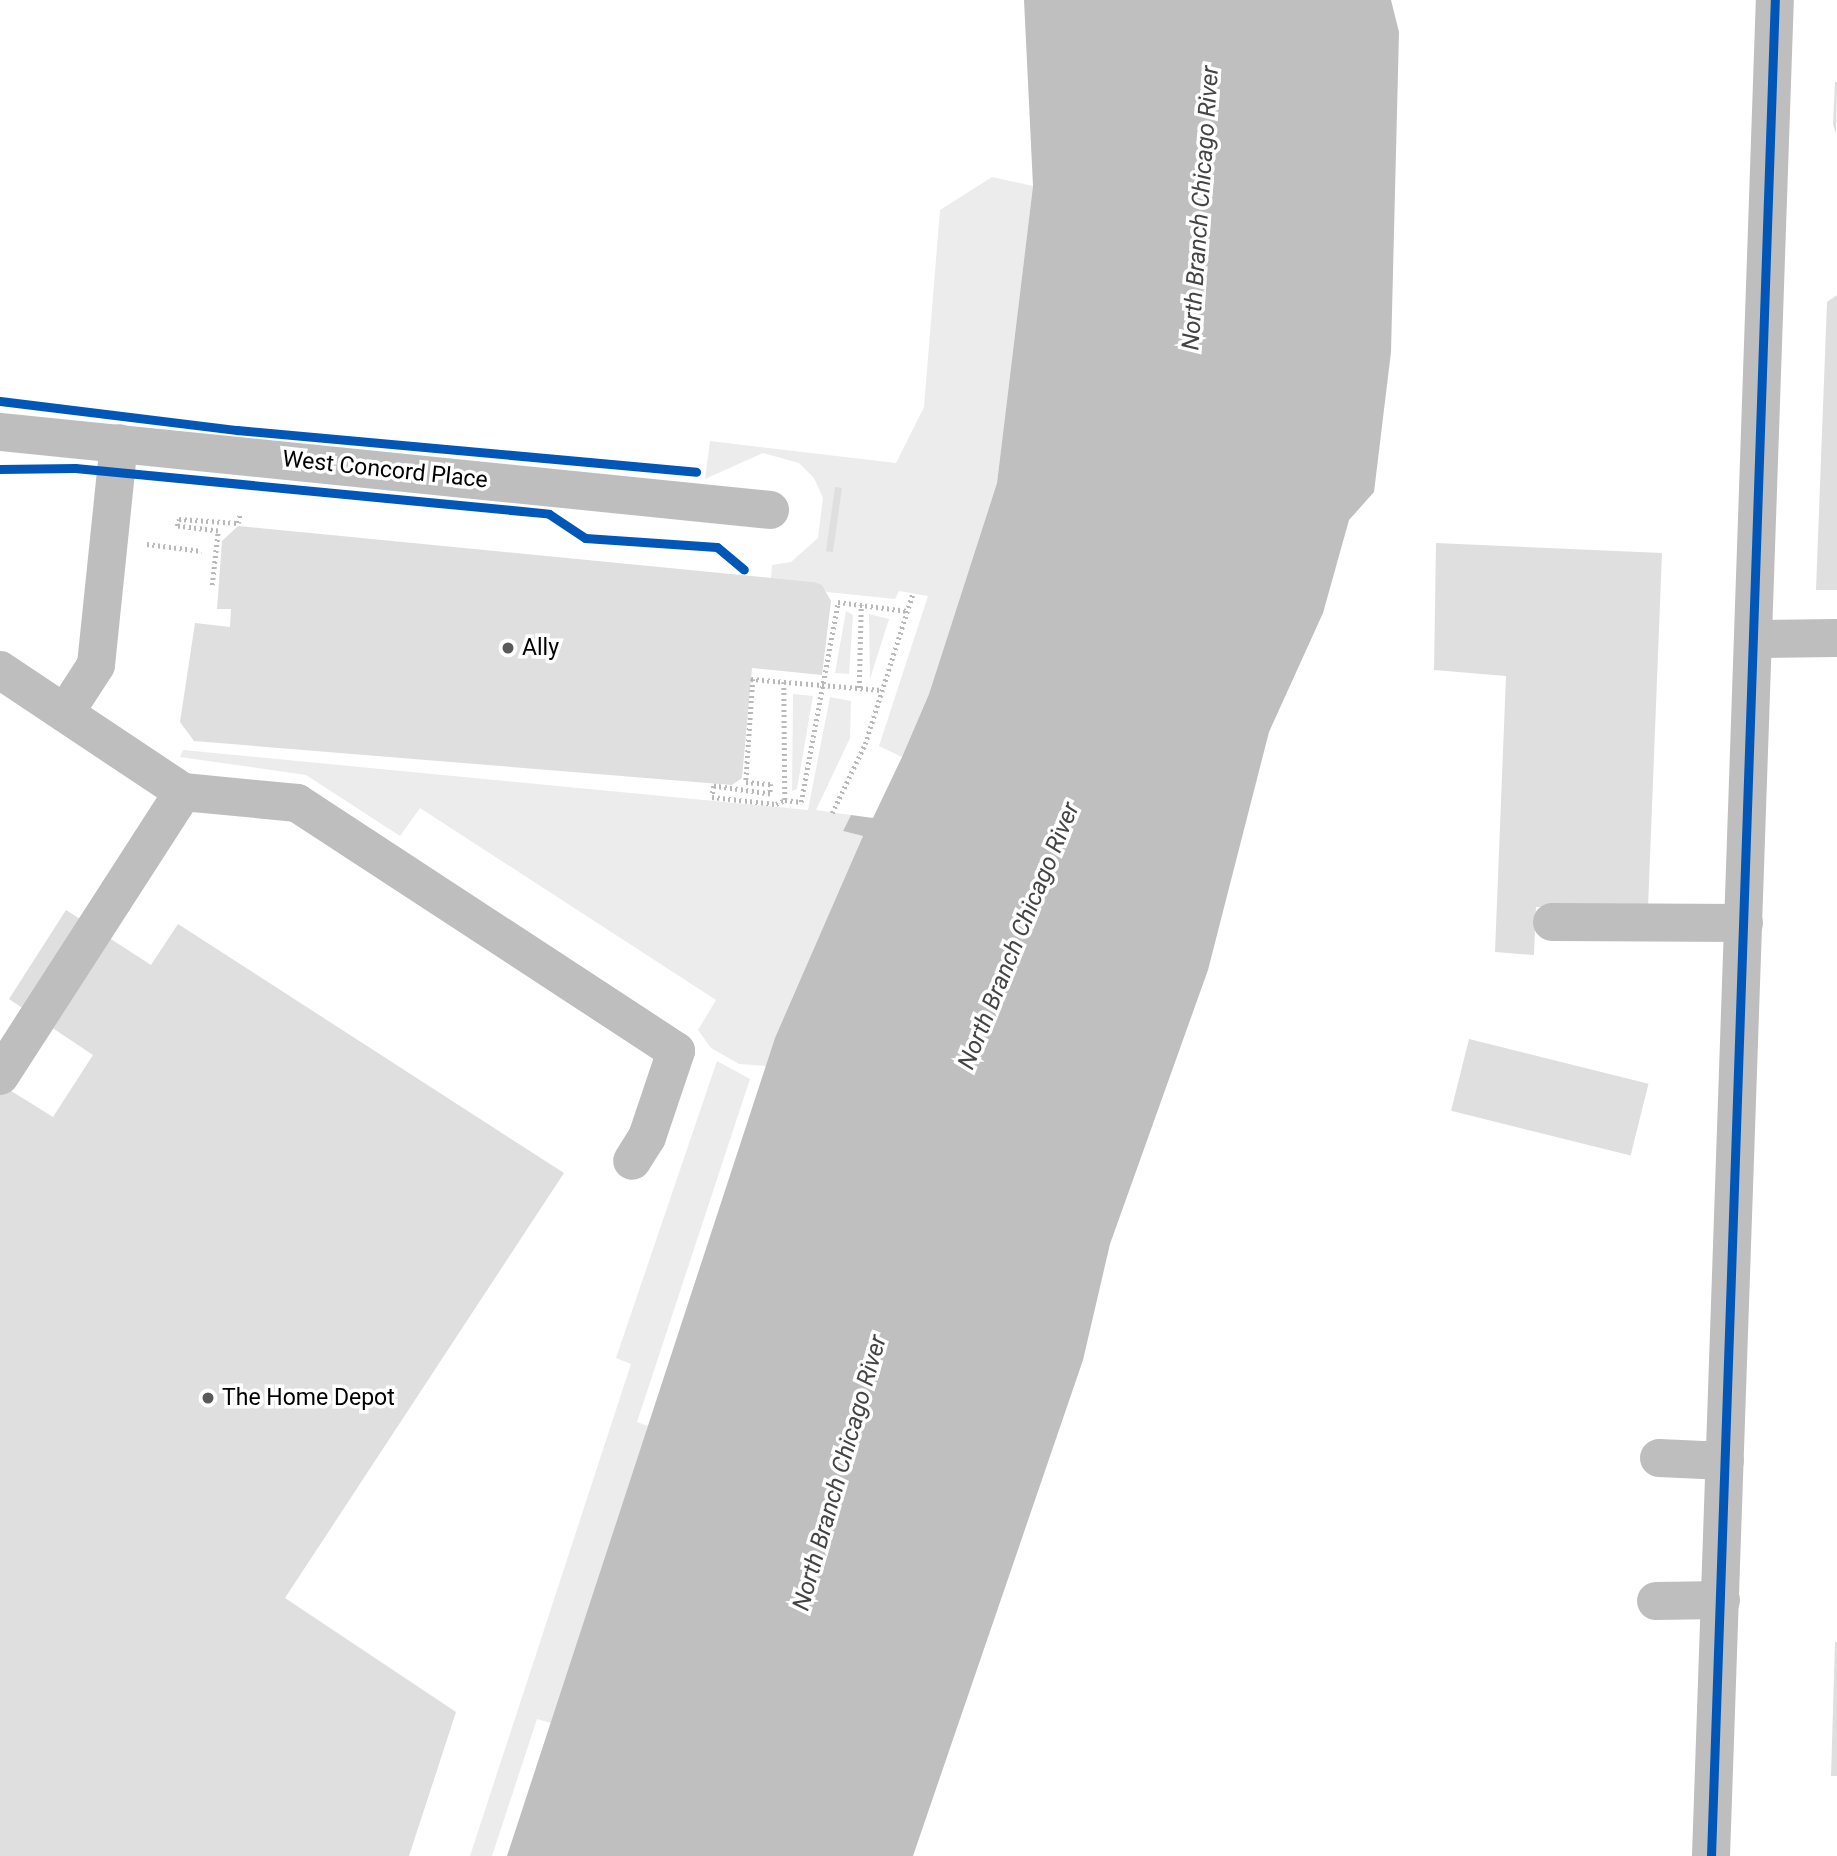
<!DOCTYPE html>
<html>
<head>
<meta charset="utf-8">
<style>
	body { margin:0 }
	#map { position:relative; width:1837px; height:1856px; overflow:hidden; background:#fff; font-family:Roboto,sans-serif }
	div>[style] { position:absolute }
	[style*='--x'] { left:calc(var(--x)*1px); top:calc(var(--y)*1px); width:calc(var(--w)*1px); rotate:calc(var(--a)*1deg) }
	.green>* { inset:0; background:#ececec }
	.water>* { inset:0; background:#bfbfbf }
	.building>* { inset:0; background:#dfdfdf; transform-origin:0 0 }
	.path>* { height:4.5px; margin-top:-2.25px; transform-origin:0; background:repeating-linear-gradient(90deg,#b9b9b9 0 2px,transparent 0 5.5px) }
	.minor>* { height:38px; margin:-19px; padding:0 19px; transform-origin:19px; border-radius:19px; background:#bebebe }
	.cycleway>* { height:9px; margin:-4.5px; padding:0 4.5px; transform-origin:4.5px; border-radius:4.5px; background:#0057b8 }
	.dots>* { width:19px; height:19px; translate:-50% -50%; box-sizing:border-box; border:4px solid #fff; border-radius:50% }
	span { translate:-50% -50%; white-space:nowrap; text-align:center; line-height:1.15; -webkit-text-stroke:7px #fff; paint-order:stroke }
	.street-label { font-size:23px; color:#000 }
	.poi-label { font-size:23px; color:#000 }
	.left { translate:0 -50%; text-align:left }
	.water-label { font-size:24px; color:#444; font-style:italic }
</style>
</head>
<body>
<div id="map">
	<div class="green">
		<div style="clip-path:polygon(992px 177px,1033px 186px,997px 483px,929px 694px,902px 757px,879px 746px,928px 596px,899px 591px,895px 599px,827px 592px,814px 582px,771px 578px,772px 565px,791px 562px,818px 538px,823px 498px,814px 478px,799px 463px,763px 453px,705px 479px,710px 441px,896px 463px,924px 407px,940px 210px)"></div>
		<div style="clip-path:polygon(846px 611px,853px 615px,849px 674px,835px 673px)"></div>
		<div style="clip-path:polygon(869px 614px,889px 619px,870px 679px)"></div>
		<div style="clip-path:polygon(793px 694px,813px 696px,797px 789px,792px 791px)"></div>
		<div style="clip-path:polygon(830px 697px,851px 701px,850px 738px,816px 810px,851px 815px,843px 831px,863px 836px,766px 1066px,739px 1064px,711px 1048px,698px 1030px,716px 1000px,420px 808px,400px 836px,306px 775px,180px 757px,183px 750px,808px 810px)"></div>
		<div style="clip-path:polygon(717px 1061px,750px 1079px,637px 1422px,648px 1426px,551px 1723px,537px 1719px,492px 1856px,470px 1856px,631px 1364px,616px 1358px)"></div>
	</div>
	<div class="water">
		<div style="clip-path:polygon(1024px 0,1391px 0,1399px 32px,1391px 352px,1374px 492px,1349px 520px,1323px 613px,1269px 732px,1208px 970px,1110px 1244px,1083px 1360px,913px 1856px,507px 1856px,775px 1038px,863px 836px,843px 831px,851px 815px,873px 818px,902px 757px,929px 694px,997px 483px,1033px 186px)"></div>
	</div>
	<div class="building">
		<div style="clip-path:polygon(1835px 82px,1837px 82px,1836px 134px,1833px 124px)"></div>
		<div style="clip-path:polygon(1837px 295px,1837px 590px,1816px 590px,1827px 302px)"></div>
		<div style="left:835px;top:487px;width:7px;height:65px;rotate:8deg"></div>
		<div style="clip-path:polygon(238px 526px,814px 582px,822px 585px,831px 601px,822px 675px,752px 668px,742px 778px,732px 785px,194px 741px,180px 722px,195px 623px,230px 627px,231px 609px,217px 609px,222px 541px)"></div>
		<div style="clip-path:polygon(1436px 543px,1662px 553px,1648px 908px,1536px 907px,1534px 955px,1495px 952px,1506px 676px,1434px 670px)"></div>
		<div style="clip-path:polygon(66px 910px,151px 965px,178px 924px,564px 1173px,285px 1598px,456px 1712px,409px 1856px,0 1856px,0 1084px,53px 1117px,93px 1055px,9px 999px)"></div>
		<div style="left:1469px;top:1039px;width:185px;height:74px;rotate:14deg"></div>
		<div style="clip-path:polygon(1835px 1642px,1837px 1642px,1837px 1776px,1831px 1776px)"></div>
	</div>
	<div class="path">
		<div style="--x:147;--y:544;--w:55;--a:7.3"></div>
		<div style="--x:212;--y:585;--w:54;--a:-83.7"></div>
		<div style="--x:218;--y:531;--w:41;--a:-173"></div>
		<div style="--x:177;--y:526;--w:7;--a:-74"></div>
		<div style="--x:179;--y:519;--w:59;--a:3.9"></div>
		<div style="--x:238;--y:523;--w:9;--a:-77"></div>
		<div style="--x:751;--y:679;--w:131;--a:4.8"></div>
		<div style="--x:753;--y:679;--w:103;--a:93.9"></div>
		<div style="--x:746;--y:782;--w:25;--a:5"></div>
		<div style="--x:771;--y:784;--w:10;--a:96"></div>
		<div style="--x:770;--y:794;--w:57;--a:-171.9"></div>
		<div style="--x:714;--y:786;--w:11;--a:100"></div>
		<div style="--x:712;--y:797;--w:64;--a:6.2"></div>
		<div style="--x:776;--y:804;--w:10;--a:-24"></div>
		<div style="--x:784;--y:682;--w:118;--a:89.5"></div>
		<div style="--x:785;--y:800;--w:16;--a:7"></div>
		<div style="--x:801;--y:802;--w:203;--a:-79.5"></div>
		<div style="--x:838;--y:602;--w:70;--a:7.4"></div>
		<div style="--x:859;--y:688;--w:83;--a:-88.6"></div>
		<div style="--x:832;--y:813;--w:76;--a:-64.4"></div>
		<div style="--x:865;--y:744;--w:158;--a:-72.4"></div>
	</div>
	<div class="minor">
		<div style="--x:0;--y:432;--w:774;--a:5.78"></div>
		<div style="--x:1756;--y:639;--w:81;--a:-0.7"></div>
		<div style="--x:0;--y:670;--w:220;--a:33.7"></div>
		<div style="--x:183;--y:792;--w:115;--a:5.5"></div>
		<div style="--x:297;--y:803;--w:453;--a:33.2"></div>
		<div style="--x:676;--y:1051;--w:91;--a:108.6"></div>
		<div style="--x:647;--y:1137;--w:28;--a:122"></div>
		<div style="--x:65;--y:713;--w:57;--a:-57.1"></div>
		<div style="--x:96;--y:665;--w:223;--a:-84.1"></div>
		<div style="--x:1552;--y:922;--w:192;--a:0.3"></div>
		<div style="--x:0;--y:1076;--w:338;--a:-57.2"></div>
		<div style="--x:1659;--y:1458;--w:66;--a:2.6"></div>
		<div style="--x:1656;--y:1601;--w:65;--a:-0.9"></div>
		<div style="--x:1711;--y:1856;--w:1857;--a:-88.03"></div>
	</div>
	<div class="cycleway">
		<div style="--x:0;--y:401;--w:239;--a:7"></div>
		<div style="--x:237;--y:430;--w:461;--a:5.2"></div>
		<div style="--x:0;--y:469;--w:75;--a:-0.8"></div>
		<div style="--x:75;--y:468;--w:476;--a:5.5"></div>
		<div style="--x:549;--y:514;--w:43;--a:33.7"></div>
		<div style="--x:585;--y:538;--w:132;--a:3.9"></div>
		<div style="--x:717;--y:547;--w:35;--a:40"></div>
		<div style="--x:1711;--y:1856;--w:1857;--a:-88.03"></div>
	</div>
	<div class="dots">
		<div style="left:508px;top:648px;background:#595959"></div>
		<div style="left:208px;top:1398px;background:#595959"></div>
	</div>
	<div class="street-label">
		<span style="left:385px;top:470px;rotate:6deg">West Concord Place</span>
	</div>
	<div class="poi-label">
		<span class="left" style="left:522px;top:648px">Ally</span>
		<span class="left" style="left:222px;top:1398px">The Home Depot</span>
	</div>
	<div class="water-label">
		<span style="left:1201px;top:208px;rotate:-86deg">North Branch Chicago River</span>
		<span style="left:1019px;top:936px;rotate:-68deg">North Branch Chicago River</span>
		<span style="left:840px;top:1473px;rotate:-74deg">North Branch Chicago River</span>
	</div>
</div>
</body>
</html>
